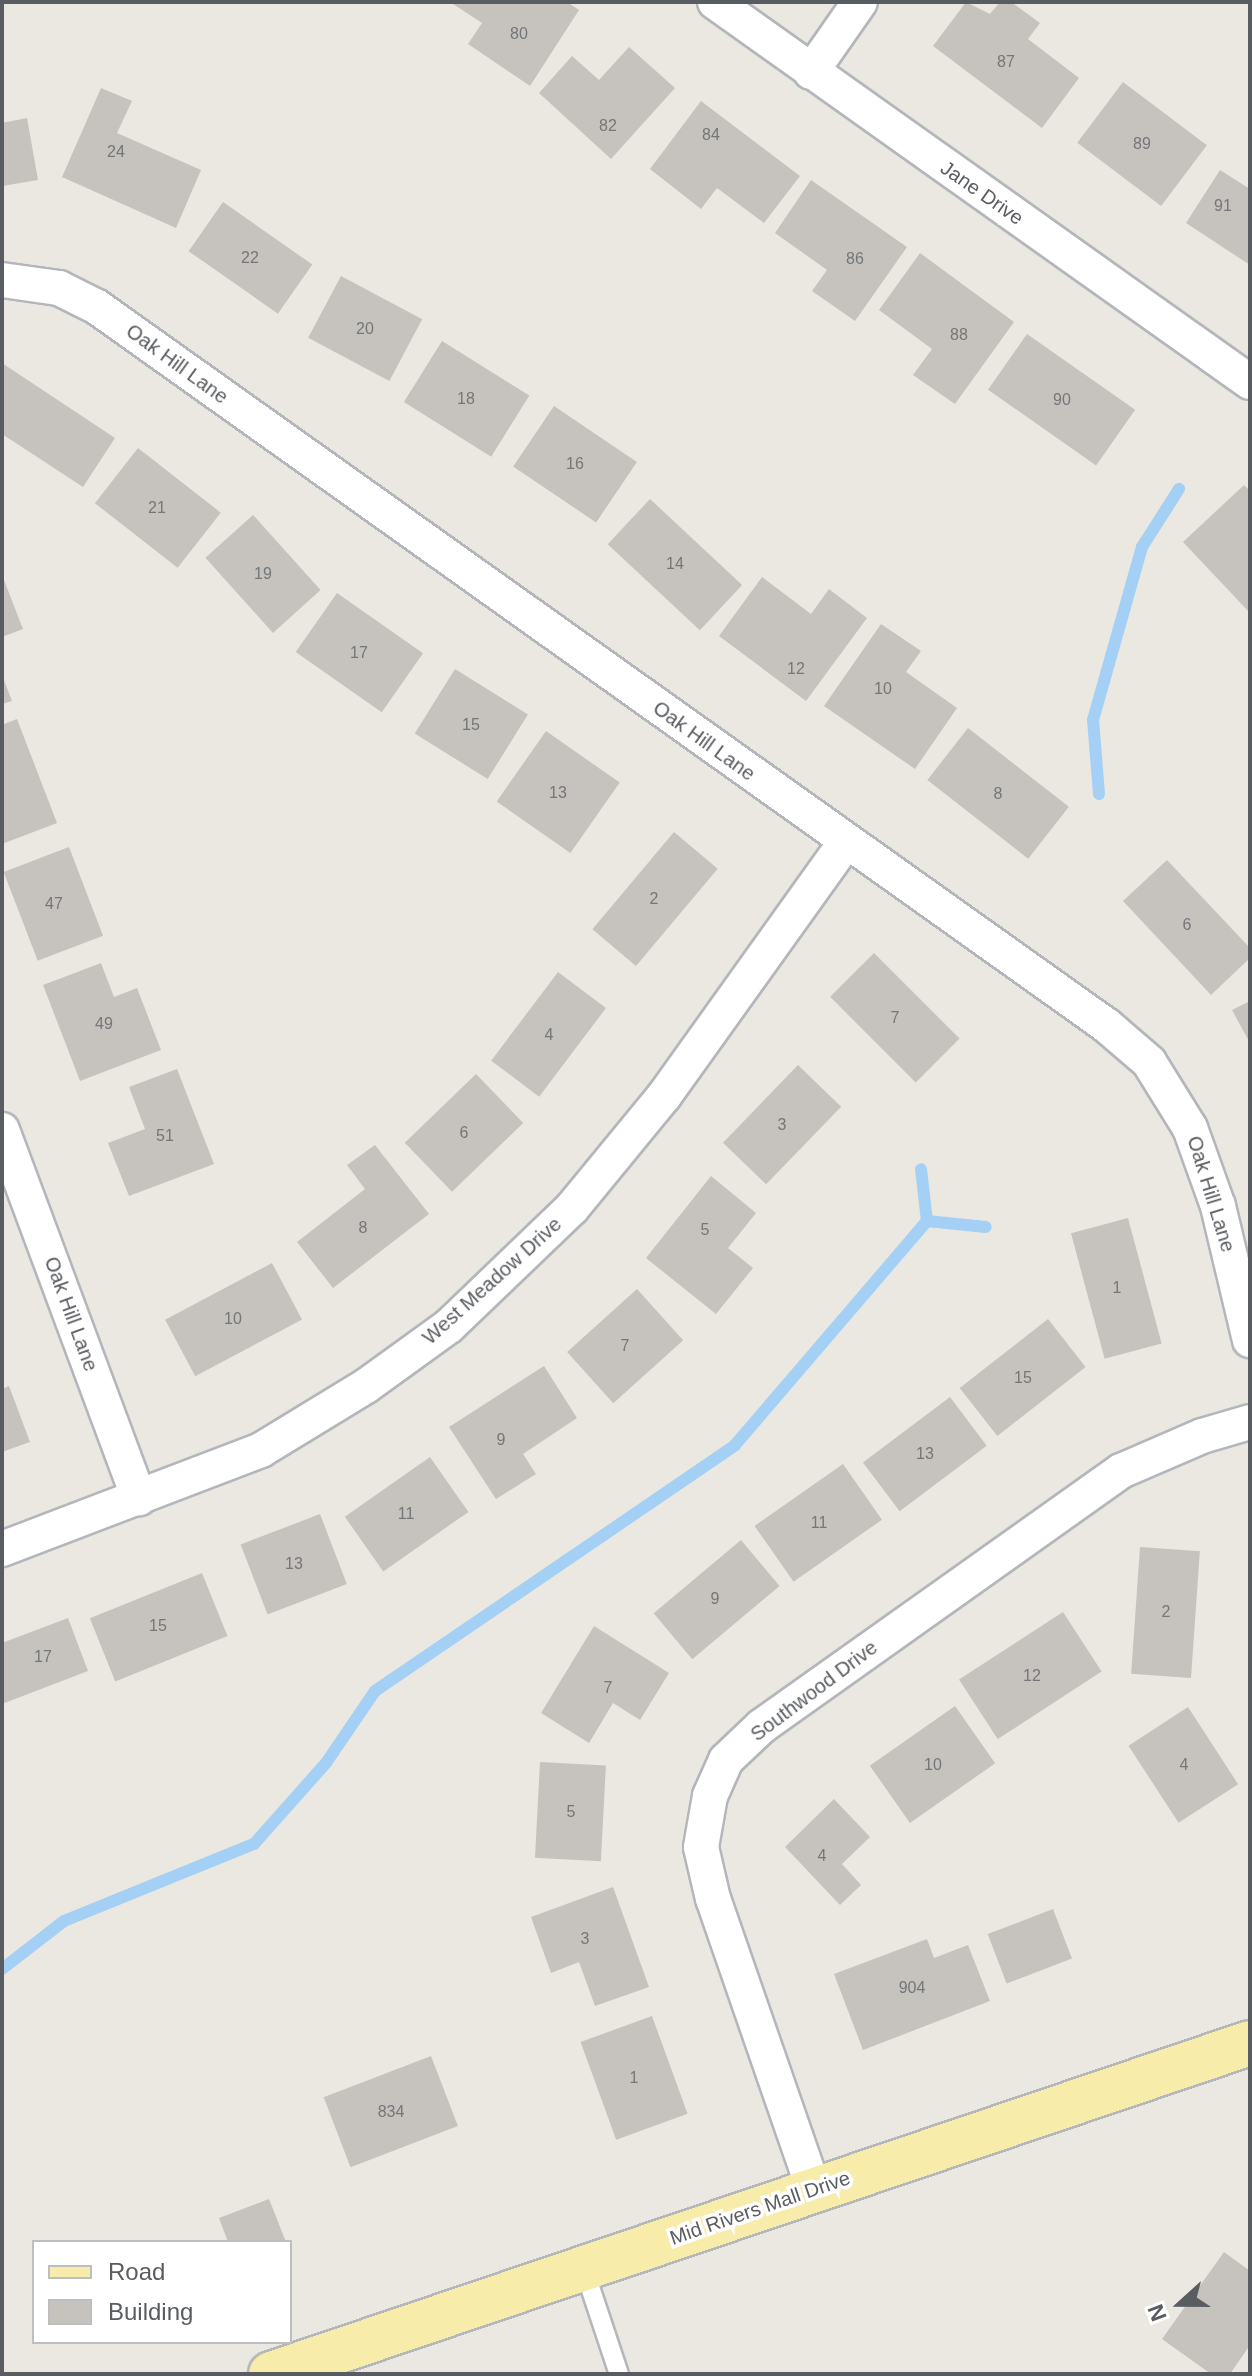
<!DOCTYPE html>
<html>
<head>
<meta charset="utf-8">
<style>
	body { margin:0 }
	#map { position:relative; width:1252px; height:2376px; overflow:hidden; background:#eae8e0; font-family:Helvetica,sans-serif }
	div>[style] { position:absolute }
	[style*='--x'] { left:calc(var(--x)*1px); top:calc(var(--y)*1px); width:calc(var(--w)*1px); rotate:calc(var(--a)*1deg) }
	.stream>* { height:12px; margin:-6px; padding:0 6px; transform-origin:6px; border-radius:6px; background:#a4d0f6 }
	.building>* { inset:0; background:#c6c3be; transform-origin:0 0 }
	.roads { filter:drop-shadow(2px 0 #b3b6ba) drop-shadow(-2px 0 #b3b6ba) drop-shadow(0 2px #b3b6ba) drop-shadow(0 -2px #b3b6ba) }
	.service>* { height:18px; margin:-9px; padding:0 9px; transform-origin:9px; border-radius:9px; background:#fff }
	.minor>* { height:34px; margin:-17px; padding:0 17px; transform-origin:17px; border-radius:17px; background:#fff }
	.primary>* { height:44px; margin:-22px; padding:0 22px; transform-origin:22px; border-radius:22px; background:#f7eca9 }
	span { translate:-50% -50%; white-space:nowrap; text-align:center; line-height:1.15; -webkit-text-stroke:7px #fff; paint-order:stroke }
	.number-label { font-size:16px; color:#747678 }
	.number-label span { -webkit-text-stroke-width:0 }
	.street-label { font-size:20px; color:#595c60 }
	.frame { position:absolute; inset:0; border:4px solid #595c60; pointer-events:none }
	.legend { position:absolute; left:32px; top:2240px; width:260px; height:104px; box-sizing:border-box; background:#fff; border:2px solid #bdbebf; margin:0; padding:10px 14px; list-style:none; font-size:24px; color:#595c60 }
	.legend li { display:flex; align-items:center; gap:16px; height:40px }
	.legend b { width:40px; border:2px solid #bdbebf }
	.north { position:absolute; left:1140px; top:2264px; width:80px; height:80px; -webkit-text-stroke:6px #fff; paint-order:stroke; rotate:249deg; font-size:22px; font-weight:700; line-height:32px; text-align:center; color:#595c60 }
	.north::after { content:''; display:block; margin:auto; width:28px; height:36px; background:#595c60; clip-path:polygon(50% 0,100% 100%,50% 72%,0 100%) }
</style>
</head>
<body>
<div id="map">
	<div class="stream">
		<div style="--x:1099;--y:794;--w:74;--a:-94.6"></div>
		<div style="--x:1093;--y:720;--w:180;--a:-74.2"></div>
		<div style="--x:1142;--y:547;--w:69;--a:-57.5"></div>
		<div style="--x:927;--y:1221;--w:59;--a:5.8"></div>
		<div style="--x:2;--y:1969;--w:78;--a:-37.7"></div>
		<div style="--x:64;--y:1921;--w:205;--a:-22.1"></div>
		<div style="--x:254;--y:1844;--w:108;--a:-48.4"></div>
		<div style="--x:326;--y:1763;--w:87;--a:-55.8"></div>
		<div style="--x:375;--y:1691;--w:436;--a:-34.3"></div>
		<div style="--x:735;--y:1445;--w:295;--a:-49.4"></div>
		<div style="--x:927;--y:1221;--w:52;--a:-96.6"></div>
	</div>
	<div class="building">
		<div style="clip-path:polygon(450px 2px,567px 2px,579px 10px,530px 86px,468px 44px,482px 23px)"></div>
		<div style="clip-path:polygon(966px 2px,990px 14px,1000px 2px,1011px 2px,1040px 23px,1028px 39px,1079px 78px,1042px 128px,933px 46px)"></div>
		<div style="clip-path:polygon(629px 47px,675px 88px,611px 159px,539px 93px,572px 56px,599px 80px)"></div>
		<div style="left:1123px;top:82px;width:105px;height:76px;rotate:37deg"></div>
		<div style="clip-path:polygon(101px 88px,132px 101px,117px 133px,201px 170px,176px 228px,62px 177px)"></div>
		<div style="clip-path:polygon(701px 101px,800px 176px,764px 223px,717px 188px,701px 209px,650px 169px)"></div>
		<div style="clip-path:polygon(27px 118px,38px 180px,2px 186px,2px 123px)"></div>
		<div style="clip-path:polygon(1220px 170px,1250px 189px,1250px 265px,1186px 223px)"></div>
		<div style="clip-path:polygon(811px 180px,907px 247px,855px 321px,812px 291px,827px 270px,775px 233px)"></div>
		<div style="left:223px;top:202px;width:109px;height:60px;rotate:35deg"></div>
		<div style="clip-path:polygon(920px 253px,1014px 322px,955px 404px,913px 375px,932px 349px,879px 310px)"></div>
		<div style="left:341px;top:276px;width:92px;height:70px;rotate:28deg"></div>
		<div style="left:1027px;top:334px;width:132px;height:68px;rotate:35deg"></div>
		<div style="left:442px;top:341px;width:103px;height:72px;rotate:32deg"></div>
		<div style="clip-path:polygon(2px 363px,115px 438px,83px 487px,2px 434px)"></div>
		<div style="left:554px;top:406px;width:100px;height:73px;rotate:34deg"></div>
		<div style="left:138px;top:448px;width:105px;height:70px;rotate:38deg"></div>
		<div style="clip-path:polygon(1244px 485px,1250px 491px,1250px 613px,1183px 542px)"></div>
		<div style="left:650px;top:499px;width:126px;height:62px;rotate:43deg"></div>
		<div style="left:253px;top:515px;width:101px;height:64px;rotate:48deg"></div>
		<div style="clip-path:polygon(2px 575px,23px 629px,2px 637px)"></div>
		<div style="clip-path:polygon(762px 577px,811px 614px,829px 589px,867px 618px,806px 701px,719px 636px)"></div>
		<div style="left:337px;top:593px;width:105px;height:72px;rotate:35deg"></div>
		<div style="clip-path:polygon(881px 624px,921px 651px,906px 672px,957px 708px,915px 769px,824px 706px)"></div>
		<div style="left:455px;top:669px;width:86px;height:76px;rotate:32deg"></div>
		<div style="clip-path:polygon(2px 675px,12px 701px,2px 704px)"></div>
		<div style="clip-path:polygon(17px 719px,57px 823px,2px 844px,2px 725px)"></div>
		<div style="left:968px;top:728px;width:128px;height:66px;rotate:38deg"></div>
		<div style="left:546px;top:731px;width:90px;height:86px;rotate:35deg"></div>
		<div style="left:674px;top:832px;width:57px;height:127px;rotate:40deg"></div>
		<div style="left:69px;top:847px;width:95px;height:70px;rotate:69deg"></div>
		<div style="clip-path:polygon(1167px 860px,1250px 948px,1250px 958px,1211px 995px,1123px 901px)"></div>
		<div style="left:874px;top:953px;width:121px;height:62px;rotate:45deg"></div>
		<div style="clip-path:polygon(101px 963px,114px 997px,137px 988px,161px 1050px,80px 1081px,43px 985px)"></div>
		<div style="left:558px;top:972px;width:60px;height:111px;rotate:37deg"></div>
		<div style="clip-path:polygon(1250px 1001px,1250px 1043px,1232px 1010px)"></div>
		<div style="left:798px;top:1065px;width:60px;height:108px;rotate:44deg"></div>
		<div style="clip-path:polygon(177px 1069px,214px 1164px,129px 1196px,108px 1143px,145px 1129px,129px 1087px)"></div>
		<div style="left:476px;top:1074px;width:68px;height:99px;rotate:46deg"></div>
		<div style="clip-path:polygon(375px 1145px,429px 1214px,333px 1288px,297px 1242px,365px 1189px,347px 1165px)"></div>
		<div style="clip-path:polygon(711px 1176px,756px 1213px,728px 1248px,753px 1268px,716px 1314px,646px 1258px)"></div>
		<div style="left:1128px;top:1218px;width:130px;height:59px;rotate:75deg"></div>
		<div style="left:272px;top:1263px;width:64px;height:121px;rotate:62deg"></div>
		<div style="left:637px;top:1289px;width:69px;height:94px;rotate:48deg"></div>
		<div style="left:1048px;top:1319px;width:61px;height:112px;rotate:52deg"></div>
		<div style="clip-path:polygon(544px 1366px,577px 1418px,523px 1454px,536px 1474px,496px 1499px,449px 1427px)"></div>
		<div style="clip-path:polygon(9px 1386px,30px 1442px,2px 1452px,2px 1389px)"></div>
		<div style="left:950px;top:1397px;width:61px;height:109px;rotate:53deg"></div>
		<div style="left:430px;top:1457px;width:67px;height:104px;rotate:55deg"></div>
		<div style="left:843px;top:1464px;width:68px;height:108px;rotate:55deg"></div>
		<div style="left:320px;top:1514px;width:75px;height:85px;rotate:69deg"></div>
		<div style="left:741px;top:1540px;width:60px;height:114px;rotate:50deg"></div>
		<div style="left:1140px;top:1547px;width:60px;height:127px;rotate:4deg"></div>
		<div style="left:202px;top:1573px;width:68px;height:121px;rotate:68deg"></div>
		<div style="left:1063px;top:1612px;width:71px;height:124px;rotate:57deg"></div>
		<div style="clip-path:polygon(68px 1618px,88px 1671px,2px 1704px,2px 1643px)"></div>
		<div style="clip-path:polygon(594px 1626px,669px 1673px,640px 1720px,613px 1703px,589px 1743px,541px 1713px)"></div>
		<div style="left:955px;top:1706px;width:70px;height:104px;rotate:55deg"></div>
		<div style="left:1188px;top:1707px;width:92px;height:71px;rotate:57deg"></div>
		<div style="left:540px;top:1762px;width:66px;height:96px;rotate:3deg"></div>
		<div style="clip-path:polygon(834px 1799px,870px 1837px,842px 1864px,861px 1885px,840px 1905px,785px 1847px)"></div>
		<div style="clip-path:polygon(613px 1887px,649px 1987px,595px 2006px,579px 1962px,551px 1973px,531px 1917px)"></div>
		<div style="left:1053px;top:1909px;width:53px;height:70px;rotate:69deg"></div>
		<div style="clip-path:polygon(927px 1939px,934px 1958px,968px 1945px,990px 2001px,863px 2050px,834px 1974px)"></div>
		<div style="left:652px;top:2016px;width:104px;height:76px;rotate:70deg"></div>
		<div style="left:431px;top:2056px;width:75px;height:115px;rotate:69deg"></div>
		<div style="clip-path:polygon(269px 2199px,286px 2242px,228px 2242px,219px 2218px)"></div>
		<div style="clip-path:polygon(1224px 2252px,1250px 2271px,1250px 2345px,1230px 2374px,1211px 2374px,1162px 2339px)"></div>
	</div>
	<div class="roads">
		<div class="service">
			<div style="--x:584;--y:2269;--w:111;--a:71.6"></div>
		</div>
		<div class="minor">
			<div style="--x:715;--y:2;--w:656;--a:35.39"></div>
			<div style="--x:811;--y:72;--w:85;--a:-55"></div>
			<div style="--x:2;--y:280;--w:58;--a:8"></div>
			<div style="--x:59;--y:288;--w:42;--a:26.6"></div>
			<div style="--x:97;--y:307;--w:1238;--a:35.44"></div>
			<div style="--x:1106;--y:1025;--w:57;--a:40.7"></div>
			<div style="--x:1149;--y:1062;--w:78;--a:58.2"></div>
			<div style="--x:1190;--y:1128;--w:83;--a:70.3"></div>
			<div style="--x:1218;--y:1206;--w:138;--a:76.6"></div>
			<div style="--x:2;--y:1130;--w:393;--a:69.6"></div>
			<div style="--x:2;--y:1549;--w:277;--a:-20.9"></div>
			<div style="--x:261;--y:1450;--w:123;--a:-31.4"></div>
			<div style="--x:366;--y:1386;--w:102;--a:-35.9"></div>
			<div style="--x:449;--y:1326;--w:170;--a:-43.8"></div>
			<div style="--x:572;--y:1208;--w:145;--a:-50.6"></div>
			<div style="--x:664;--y:1096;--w:312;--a:-54.4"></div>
			<div style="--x:814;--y:2190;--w:308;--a:-109.1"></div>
			<div style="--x:713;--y:1899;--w:53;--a:-103"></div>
			<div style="--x:701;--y:1847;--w:52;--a:-80"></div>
			<div style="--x:710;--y:1796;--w:39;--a:-66"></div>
			<div style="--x:726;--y:1760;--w:50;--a:-43.4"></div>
			<div style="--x:762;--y:1726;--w:440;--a:-35.4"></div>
			<div style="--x:1121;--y:1471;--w:88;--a:-23.4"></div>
			<div style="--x:1202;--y:1436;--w:50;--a:-16.3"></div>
		</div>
		<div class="primary">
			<div style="--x:271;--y:2374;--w:1033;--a:-18.68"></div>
		</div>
	</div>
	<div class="number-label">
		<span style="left:519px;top:34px">80</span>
		<span style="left:1006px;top:62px">87</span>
		<span style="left:608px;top:126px">82</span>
		<span style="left:711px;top:135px">84</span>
		<span style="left:1142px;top:144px">89</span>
		<span style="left:116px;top:152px">24</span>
		<span style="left:1223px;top:206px">91</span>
		<span style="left:250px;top:258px">22</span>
		<span style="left:855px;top:259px">86</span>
		<span style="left:365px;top:329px">20</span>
		<span style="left:959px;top:335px">88</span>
		<span style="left:466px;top:399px">18</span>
		<span style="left:1062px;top:400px">90</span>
		<span style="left:575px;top:464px">16</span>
		<span style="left:157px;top:508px">21</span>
		<span style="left:675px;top:564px">14</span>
		<span style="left:263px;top:574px">19</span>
		<span style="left:359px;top:653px">17</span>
		<span style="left:796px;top:669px">12</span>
		<span style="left:883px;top:689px">10</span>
		<span style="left:471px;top:725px">15</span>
		<span style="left:558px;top:793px">13</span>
		<span style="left:998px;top:794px">8</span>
		<span style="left:654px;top:899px">2</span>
		<span style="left:54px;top:904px">47</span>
		<span style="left:1187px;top:925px">6</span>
		<span style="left:895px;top:1018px">7</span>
		<span style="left:104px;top:1024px">49</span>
		<span style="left:549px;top:1035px">4</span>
		<span style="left:782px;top:1125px">3</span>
		<span style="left:464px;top:1133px">6</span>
		<span style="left:165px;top:1136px">51</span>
		<span style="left:363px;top:1228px">8</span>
		<span style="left:705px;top:1230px">5</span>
		<span style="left:1117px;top:1288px">1</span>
		<span style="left:233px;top:1319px">10</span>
		<span style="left:625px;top:1346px">7</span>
		<span style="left:1023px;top:1378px">15</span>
		<span style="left:501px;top:1440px">9</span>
		<span style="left:925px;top:1454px">13</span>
		<span style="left:406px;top:1514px">11</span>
		<span style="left:819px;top:1523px">11</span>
		<span style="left:294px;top:1564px">13</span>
		<span style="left:715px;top:1599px">9</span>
		<span style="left:1166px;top:1612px">2</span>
		<span style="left:158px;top:1626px">15</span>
		<span style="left:43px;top:1657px">17</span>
		<span style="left:1032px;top:1676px">12</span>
		<span style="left:608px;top:1688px">7</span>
		<span style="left:933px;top:1765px">10</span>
		<span style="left:1184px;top:1765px">4</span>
		<span style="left:571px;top:1812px">5</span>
		<span style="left:822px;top:1856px">4</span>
		<span style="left:585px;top:1939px">3</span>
		<span style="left:912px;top:1988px">904</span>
		<span style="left:634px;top:2078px">1</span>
		<span style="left:391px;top:2112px">834</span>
	</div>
	<div class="street-label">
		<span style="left:982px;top:193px;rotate:35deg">Jane Drive</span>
		<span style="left:177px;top:364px;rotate:36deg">Oak Hill Lane</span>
		<span style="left:704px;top:741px;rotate:36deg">Oak Hill Lane</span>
		<span style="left:1211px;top:1194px;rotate:73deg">Oak Hill Lane</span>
		<span style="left:492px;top:1281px;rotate:-42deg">West Meadow Drive</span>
		<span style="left:71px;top:1314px;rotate:70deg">Oak Hill Lane</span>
		<span style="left:814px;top:1691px;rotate:-37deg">Southwood Drive</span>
		<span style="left:760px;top:2208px;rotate:-19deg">Mid Rivers Mall Drive</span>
	</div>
	<div class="frame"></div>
	<ul class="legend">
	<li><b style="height:10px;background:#f7eca9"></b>Road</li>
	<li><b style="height:22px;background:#c6c3be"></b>Building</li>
	</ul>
	<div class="north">N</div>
</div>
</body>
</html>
